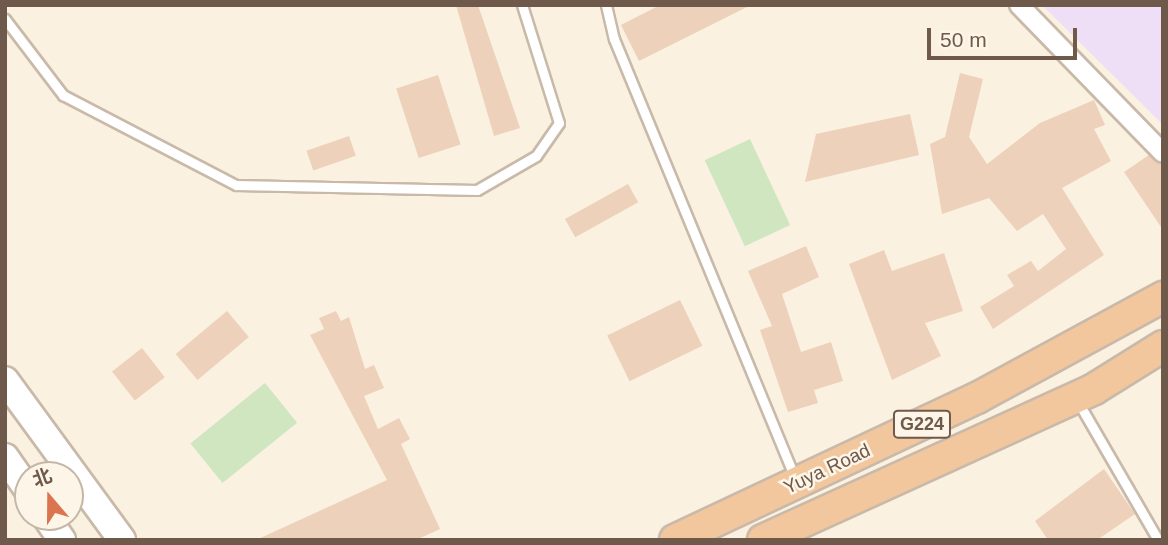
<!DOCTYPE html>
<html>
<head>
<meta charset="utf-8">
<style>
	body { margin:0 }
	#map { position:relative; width:1168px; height:545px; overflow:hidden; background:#faf1e1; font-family:Arial,"Noto Sans SC",sans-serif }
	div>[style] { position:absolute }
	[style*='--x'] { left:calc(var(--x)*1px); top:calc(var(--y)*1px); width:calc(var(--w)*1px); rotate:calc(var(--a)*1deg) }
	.education>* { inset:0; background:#eedef6 }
	.green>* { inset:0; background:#cfe6c1; transform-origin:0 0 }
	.building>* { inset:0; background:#edd1bb; transform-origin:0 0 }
	.roads { filter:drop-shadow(2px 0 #c9b9a9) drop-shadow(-2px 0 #c9b9a9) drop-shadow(0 2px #c9b9a9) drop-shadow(0 -2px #c9b9a9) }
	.service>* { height:9px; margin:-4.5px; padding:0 4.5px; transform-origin:4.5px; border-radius:4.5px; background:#fff }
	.minor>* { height:18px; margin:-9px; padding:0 9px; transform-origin:9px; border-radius:9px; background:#fff }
	.secondary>* { height:26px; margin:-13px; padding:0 13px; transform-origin:13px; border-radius:13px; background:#fff }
	.trunk>* { height:30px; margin:-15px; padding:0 15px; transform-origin:15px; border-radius:15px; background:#f2c79e }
	span { translate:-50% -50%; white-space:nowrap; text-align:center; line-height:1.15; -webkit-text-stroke:5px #fdf5e7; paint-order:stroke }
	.shield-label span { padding:2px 5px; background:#fdf5e7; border:2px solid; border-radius:5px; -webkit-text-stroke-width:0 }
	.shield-label { font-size:18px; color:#6f594a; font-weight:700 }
	.street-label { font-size:19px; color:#6f594a }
	.frame { position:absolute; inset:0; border:7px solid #6f594a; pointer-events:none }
	.north { position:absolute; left:14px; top:461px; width:70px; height:70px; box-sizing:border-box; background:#fdf5e7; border:2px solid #c4b7a8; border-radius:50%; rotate:340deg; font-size:19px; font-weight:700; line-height:28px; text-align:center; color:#6f594a }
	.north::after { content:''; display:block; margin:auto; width:24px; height:32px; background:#db7550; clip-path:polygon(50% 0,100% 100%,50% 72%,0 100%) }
	.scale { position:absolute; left:927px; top:28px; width:150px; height:32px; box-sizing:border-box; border:4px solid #6f594a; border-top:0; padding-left:9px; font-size:21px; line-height:24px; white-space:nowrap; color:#6f594a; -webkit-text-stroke:5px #fdf5e7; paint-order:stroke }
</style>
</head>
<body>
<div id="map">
	<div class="education">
		<div style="clip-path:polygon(1042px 5px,1163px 5px,1163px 125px,1135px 97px)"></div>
	</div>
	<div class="green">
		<div style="left:750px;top:139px;width:95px;height:50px;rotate:65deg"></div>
		<div style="left:265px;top:383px;width:51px;height:96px;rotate:51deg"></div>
	</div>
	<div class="building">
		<div style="clip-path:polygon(456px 5px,478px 5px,520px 128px,494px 136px)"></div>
		<div style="clip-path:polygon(660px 5px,751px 5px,639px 61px,621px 25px)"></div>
		<div style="clip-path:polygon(960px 73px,983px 79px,969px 137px,987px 164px,1040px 123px,1094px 100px,1105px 125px,1094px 129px,1111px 161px,1062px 188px,1104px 255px,993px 329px,980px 307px,1014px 286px,1007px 275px,1031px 261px,1038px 271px,1066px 249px,1043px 214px,1017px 231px,989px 198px,942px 214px,930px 144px,945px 137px)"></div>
		<div style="left:438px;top:75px;width:73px;height:44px;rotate:72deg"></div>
		<div style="clip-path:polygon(910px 114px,919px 155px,805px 182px,816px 134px)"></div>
		<div style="left:349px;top:136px;width:21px;height:45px;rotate:71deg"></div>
		<div style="clip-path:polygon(1149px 155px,1163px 165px,1163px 230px,1124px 172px)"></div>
		<div style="left:628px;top:184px;width:21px;height:72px;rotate:61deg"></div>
		<div style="clip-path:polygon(806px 246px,819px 277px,782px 294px,801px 352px,831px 342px,843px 381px,814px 390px,818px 403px,788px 412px,760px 330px,772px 326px,748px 271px)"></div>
		<div style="clip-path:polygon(884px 250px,892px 271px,944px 253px,963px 311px,925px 323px,941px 356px,892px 380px,849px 264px)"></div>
		<div style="left:680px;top:300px;width:51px;height:81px;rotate:64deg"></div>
		<div style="left:227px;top:311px;width:34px;height:67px;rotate:50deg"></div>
		<div style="clip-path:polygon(336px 311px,341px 321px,349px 317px,365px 369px,374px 365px,384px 388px,364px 396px,378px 429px,399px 418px,410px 439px,401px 444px,440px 529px,416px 540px,256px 540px,387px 480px,310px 335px,324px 329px,319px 318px)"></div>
		<div style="left:142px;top:348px;width:37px;height:38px;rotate:52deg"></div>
		<div style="clip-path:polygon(1104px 469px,1135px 514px,1097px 540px,1048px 540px,1035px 521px)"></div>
	</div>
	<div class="roads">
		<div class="service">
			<div style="--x:606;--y:5;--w:35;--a:77"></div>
			<div style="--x:614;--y:39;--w:475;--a:67.6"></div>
			<div style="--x:5;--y:19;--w:96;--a:52.7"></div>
			<div style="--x:63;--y:95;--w:195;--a:27.5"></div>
			<div style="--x:236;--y:185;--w:241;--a:1.2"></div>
			<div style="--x:477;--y:190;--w:68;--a:-30"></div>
			<div style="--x:536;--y:156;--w:40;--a:-55.1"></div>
			<div style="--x:559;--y:123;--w:124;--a:-107.4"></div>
			<div style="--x:1078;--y:402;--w:160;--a:59.9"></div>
		</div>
		<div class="minor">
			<div style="--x:1019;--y:5;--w:206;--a:45.8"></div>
		</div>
		<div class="secondary">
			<div style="--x:5;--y:380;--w:198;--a:53.8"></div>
			<div style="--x:5;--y:457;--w:40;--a:55.1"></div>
			<div style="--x:46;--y:517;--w:28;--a:55"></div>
		</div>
		<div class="trunk">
			<div style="--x:675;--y:540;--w:334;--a:-25.2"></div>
			<div style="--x:977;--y:398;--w:212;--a:-28.5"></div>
			<div style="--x:763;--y:540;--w:364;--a:-24.5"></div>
			<div style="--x:1094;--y:389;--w:81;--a:-31.9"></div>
		</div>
	</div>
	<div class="shield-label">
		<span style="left:922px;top:424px">G224</span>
	</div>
	<div class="street-label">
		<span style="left:827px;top:469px;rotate:-25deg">Yuya Road</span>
	</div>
	<div class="frame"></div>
	<div class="north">北</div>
	<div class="scale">50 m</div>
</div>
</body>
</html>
